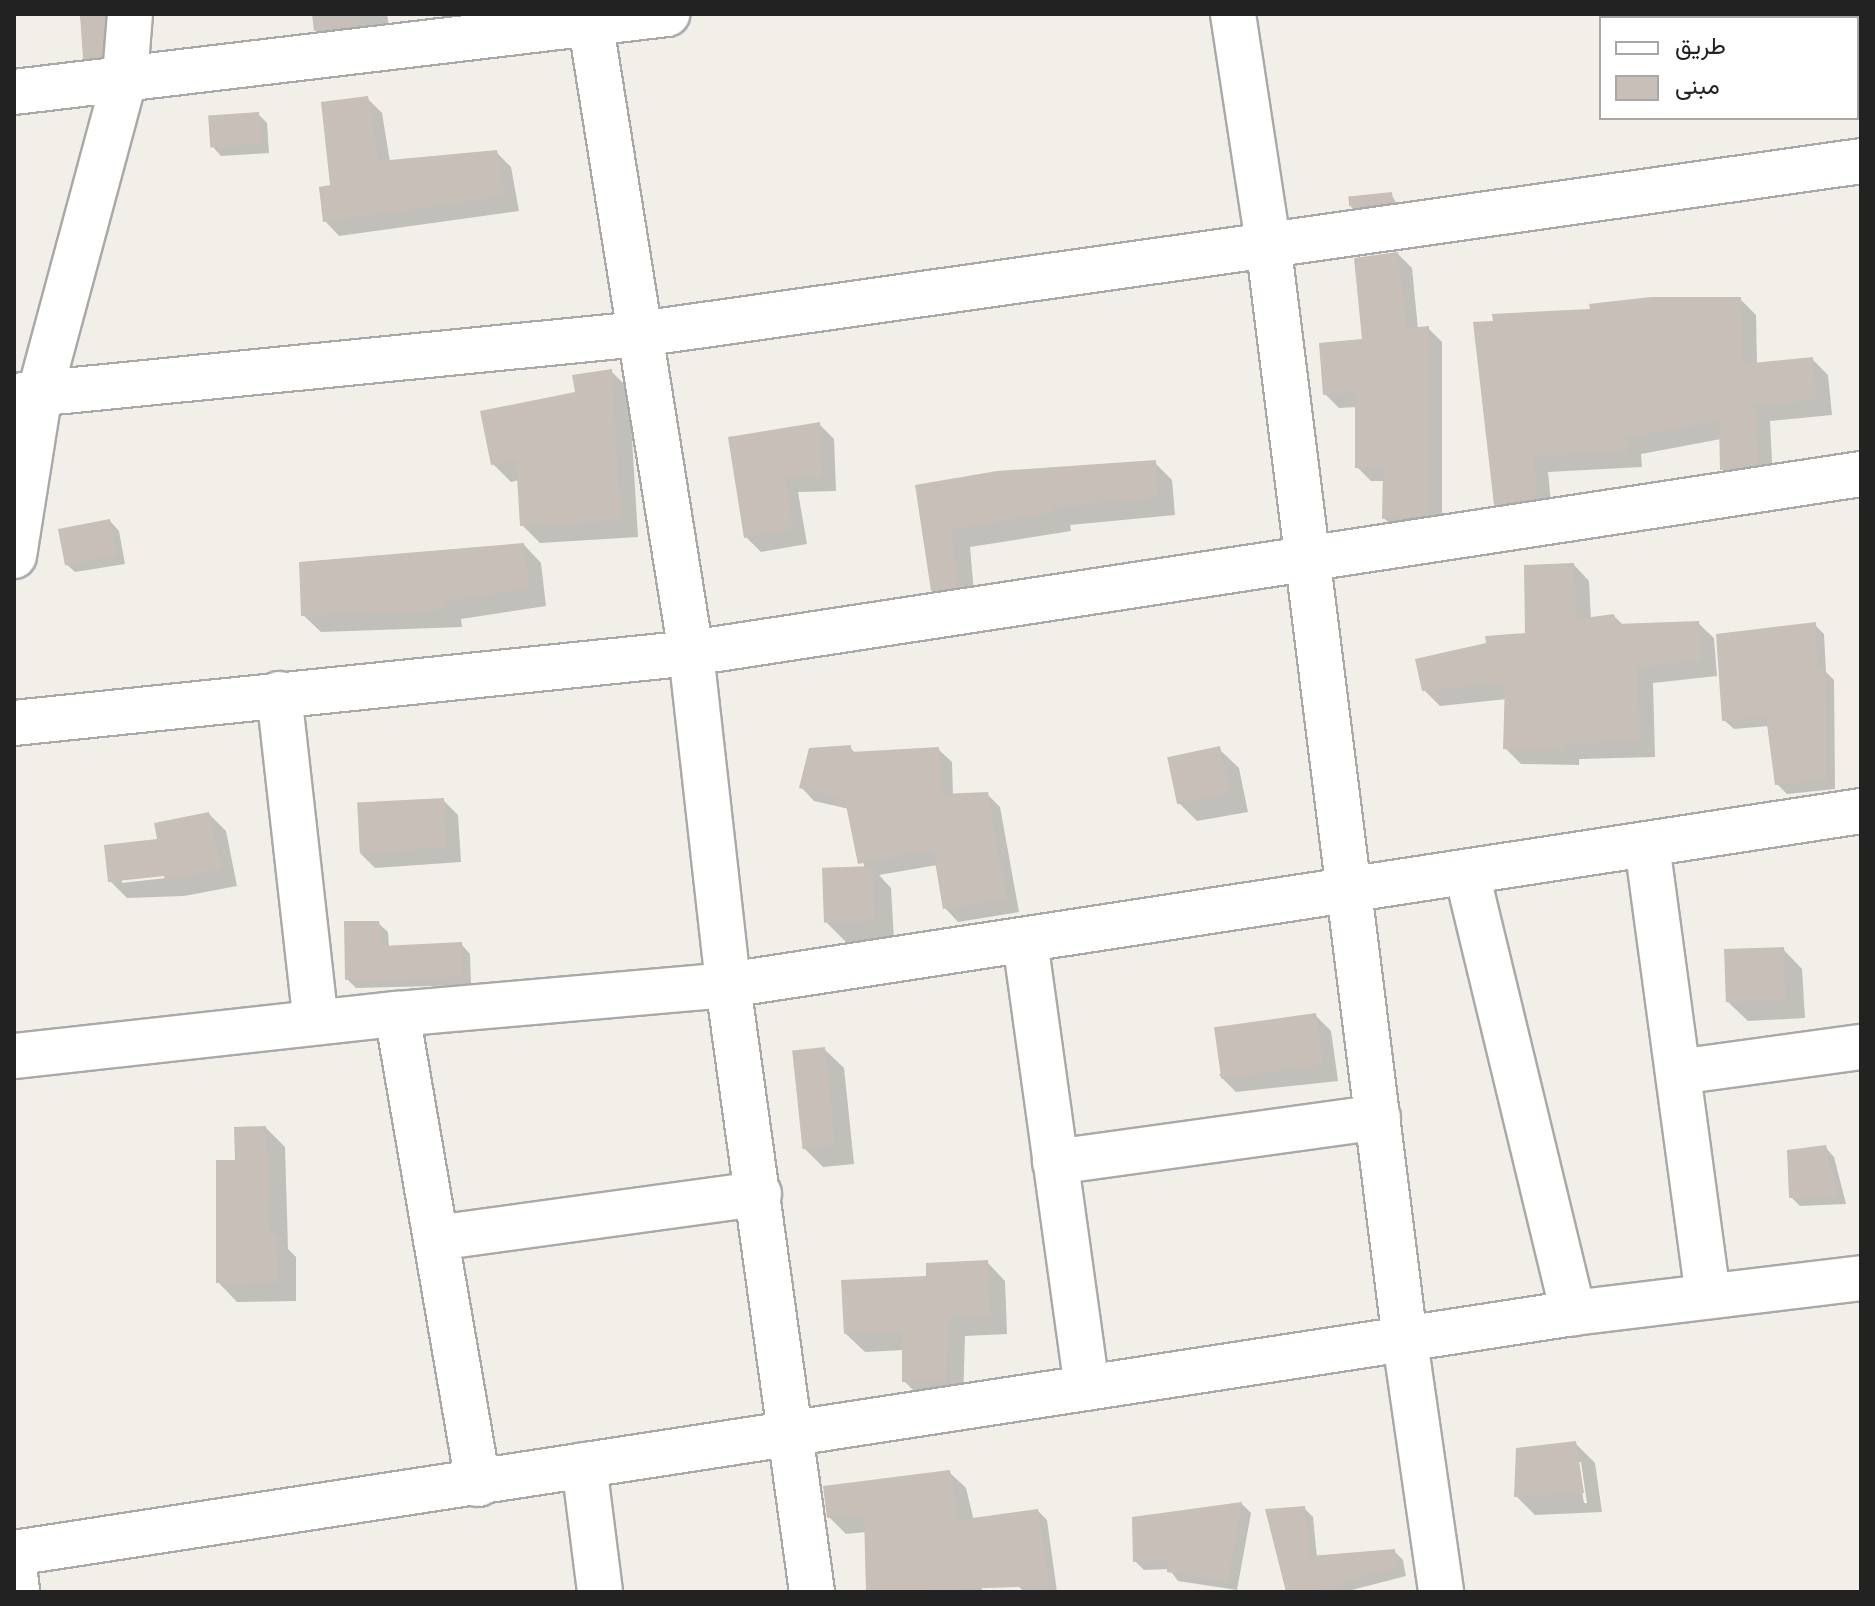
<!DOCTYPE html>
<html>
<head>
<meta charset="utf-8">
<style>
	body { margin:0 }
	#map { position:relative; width:1875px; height:1606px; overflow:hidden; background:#f2efe9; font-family:Montserrat,Vazirmatn,sans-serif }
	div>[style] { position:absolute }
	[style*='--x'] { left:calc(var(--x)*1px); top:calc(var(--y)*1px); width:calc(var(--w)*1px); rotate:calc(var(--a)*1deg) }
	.shadow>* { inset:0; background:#0003 }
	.building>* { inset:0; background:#c7bfb8; transform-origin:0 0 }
	.roads { filter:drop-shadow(2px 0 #a9a9a9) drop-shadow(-2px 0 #a9a9a9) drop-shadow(0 2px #a9a9a9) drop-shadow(0 -2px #a9a9a9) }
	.street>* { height:44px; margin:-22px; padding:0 22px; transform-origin:22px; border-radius:22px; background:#fff }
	span { translate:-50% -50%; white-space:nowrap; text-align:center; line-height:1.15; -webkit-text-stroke:6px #fff; paint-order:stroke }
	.frame { position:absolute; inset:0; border:16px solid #222; pointer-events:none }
	.legend { position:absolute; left:1599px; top:16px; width:260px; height:104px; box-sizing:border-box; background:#fff; border:2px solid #a7a7a7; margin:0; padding:10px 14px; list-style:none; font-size:24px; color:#222 }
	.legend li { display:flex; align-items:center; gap:16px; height:40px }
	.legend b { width:40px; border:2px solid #a7a7a7 }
</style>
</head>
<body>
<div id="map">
	<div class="shadow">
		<div style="clip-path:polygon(80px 14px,116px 14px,110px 65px,94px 67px,85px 58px)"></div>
		<div style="clip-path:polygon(314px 14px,387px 14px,390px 32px,325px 39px,316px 30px)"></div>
		<div style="clip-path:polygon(367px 98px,382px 113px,390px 162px,496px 152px,511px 167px,519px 211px,339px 236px,325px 221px)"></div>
		<div style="clip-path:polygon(258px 114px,267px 123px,269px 153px,221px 156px,212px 146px)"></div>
		<div style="clip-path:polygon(1391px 194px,1401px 211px,1360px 217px,1351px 207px)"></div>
		<div style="clip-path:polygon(1398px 254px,1412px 268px,1418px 329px,1428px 328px,1442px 342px,1442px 528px,1398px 532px,1384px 518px,1385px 481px,1371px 481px,1357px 467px,1357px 407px,1339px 408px,1325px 394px,1364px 341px)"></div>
		<div style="clip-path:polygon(1740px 299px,1756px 315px,1757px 364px,1812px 359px,1828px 375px,1832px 415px,1770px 421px,1773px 480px,1738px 485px,1722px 469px,1721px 439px,1641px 454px,1642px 467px,1548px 472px,1552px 513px,1512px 520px,1496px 504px,1475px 324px)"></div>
		<div style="clip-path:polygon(611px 371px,629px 389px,638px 537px,540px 543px,522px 525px,519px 480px,511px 482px,493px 464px)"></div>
		<div style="clip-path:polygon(819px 424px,834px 439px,836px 491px,798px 492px,807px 544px,761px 552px,746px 537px)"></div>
		<div style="clip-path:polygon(1154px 462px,1172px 480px,1175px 515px,1070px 525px,1071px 531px,970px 547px,975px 605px,951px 609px,933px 590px,917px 486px)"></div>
		<div style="clip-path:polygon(110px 521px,119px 531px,125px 564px,75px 572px,65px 563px)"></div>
		<div style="clip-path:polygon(524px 545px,541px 563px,546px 606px,461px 619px,462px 627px,321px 632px,303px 615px)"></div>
		<div style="clip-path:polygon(1574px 565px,1589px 581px,1591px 619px,1614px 616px,1624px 626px,1698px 623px,1714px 638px,1717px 676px,1653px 683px,1655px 757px,1579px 759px,1579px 765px,1521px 764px,1505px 748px,1507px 699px,1440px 706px,1424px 690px,1527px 635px)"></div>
		<div style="clip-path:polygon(1815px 625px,1824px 634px,1826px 672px,1834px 680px,1835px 789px,1787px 794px,1777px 784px,1769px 726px,1734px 729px,1724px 720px)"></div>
		<div style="clip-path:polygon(850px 747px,856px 754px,938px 749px,952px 762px,953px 795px,987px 794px,1000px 807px,1019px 912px,958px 922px,945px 908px,937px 865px,879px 875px,891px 888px,894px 940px,846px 942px,827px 923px,865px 869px,849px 809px,814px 801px,801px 787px)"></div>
		<div style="clip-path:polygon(1219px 749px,1239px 768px,1248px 812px,1197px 821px,1178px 802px)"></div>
		<div style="clip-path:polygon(443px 800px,458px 815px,461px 862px,375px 868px,360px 853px)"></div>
		<div style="clip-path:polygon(evenodd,209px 814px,226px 831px,237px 886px,184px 896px,127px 898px,110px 881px,159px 841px,209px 814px,174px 873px,175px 877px,122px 883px,122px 879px,174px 873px)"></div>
		<div style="clip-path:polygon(378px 923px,388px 932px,389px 948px,461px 944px,470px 954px,471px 985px,356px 988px,347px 979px)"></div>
		<div style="clip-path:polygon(1783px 949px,1802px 969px,1805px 1018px,1748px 1021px,1728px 1002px)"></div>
		<div style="clip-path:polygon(1315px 1015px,1331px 1031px,1338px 1081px,1236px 1092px,1219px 1075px)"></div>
		<div style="clip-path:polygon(824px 1049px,844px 1068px,854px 1164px,823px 1167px,804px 1148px)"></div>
		<div style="clip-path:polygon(266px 1128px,285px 1147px,288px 1249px,296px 1257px,296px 1301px,237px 1302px,218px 1282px)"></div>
		<div style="clip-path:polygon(1825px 1147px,1834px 1157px,1846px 1204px,1800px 1206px,1791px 1197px)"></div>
		<div style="clip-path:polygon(987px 1262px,1005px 1281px,1007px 1334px,965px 1336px,963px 1400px,923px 1400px,904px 1381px,904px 1350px,865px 1352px,846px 1334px,928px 1278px)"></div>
		<div style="clip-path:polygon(evenodd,1575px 1443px,1595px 1463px,1602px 1512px,1535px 1515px,1516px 1496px,1575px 1443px,1577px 1462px,1581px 1462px,1587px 1503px,1584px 1503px,1577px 1462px)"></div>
		<div style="clip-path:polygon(949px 1472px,966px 1488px,978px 1538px,982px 1592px,868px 1592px,866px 1532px,846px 1534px,829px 1517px)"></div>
		<div style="clip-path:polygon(1242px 1504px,1251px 1513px,1237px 1590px,1178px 1581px,1169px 1569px,1144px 1570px,1135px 1561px,1134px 1519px)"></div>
		<div style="clip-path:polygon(1304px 1508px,1313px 1517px,1317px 1558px,1394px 1551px,1403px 1560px,1406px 1576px,1344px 1592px,1288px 1592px)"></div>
		<div style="clip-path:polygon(1038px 1511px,1047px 1520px,1057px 1592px,1024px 1592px,1018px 1586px)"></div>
	</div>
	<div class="building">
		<div style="clip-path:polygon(80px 14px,105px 14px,102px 56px,83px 59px)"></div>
		<div style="clip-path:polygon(312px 14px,359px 14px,360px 25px,314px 31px)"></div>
		<div style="clip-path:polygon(368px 96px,379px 161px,497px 150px,506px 196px,323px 222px,319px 187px,330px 185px,321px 102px)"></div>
		<div style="left:259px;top:112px;width:32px;height:51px;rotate:86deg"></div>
		<div style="left:1392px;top:192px;width:10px;height:44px;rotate:84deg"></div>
		<div style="clip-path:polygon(1398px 252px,1407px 328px,1429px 326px,1429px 515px,1382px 519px,1383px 467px,1355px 468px,1355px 392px,1323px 395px,1319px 343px,1362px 339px,1354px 258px)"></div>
		<div style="clip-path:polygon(1651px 297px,1741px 297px,1743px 364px,1813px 357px,1817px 400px,1755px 406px,1759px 464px,1720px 470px,1719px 421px,1627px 438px,1627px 452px,1534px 457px,1537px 498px,1494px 505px,1473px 322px,1493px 321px,1492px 314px,1590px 309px,1589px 304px)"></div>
		<div style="clip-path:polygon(612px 369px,621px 520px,520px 526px,516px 460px,491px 465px,480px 411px,575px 392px,572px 375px)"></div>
		<div style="clip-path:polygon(820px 422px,822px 477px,785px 478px,793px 529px,744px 538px,728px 437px)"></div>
		<div style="clip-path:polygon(1156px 460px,1158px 497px,1053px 508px,1053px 513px,952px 529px,957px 587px,931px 591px,915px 485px,997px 471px)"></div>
		<div style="left:110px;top:519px;width:37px;height:53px;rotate:79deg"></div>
		<div style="clip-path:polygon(524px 543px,529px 588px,444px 602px,445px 610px,301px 616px,299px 562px)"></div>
		<div style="clip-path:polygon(1574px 563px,1577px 619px,1614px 614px,1616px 624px,1699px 621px,1702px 661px,1638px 667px,1640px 742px,1564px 744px,1564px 751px,1503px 749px,1505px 683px,1422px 691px,1415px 659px,1486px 643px,1485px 636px,1525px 633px,1524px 565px)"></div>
		<div style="clip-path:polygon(1816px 622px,1818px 669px,1826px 669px,1827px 780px,1775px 785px,1766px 717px,1722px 721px,1716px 634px)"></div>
		<div style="clip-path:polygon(851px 745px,851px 752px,939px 747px,941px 794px,988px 792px,1007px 899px,943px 909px,933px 850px,858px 864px,845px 800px,799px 788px,809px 748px)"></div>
		<div style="left:1220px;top:746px;width:48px;height:54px;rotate:78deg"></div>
		<div style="left:444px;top:798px;width:50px;height:87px;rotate:87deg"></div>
		<div style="clip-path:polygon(209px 812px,222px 869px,165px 880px,164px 876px,108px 882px,104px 845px,157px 839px,154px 823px)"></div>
		<div style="left:873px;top:866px;width:55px;height:51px;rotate:88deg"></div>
		<div style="clip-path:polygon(344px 921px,379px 921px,382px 946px,462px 942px,463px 977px,345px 980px)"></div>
		<div style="left:1784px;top:947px;width:53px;height:60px;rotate:88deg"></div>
		<div style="left:1316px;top:1013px;width:52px;height:103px;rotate:82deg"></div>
		<div style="left:825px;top:1047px;width:99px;height:33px;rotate:84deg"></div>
		<div style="clip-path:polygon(266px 1126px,270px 1236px,277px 1235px,278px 1282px,216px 1283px,216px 1160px,235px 1160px,234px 1127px)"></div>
		<div style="clip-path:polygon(1826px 1145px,1838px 1196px,1789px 1198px,1787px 1150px)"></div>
		<div style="clip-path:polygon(988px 1260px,990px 1316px,948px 1318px,946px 1383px,902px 1382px,902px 1331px,844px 1334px,841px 1280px,926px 1276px,926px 1263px)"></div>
		<div style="clip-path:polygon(1576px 1441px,1584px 1493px,1514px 1497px,1516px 1448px)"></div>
		<div style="clip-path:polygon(950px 1470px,958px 1520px,1038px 1509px,1050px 1586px,866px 1592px,864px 1515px,827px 1518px,823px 1486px)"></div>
		<div style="clip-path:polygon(1242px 1502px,1228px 1582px,1167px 1572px,1167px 1561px,1133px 1562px,1132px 1517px)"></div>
		<div style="clip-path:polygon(1305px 1506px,1310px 1556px,1395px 1549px,1398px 1567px,1313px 1592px,1286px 1592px,1265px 1509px)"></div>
	</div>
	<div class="roads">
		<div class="street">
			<div style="--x:589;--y:14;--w:647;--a:80.93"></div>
			<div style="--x:691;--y:653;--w:334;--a:83.6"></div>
			<div style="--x:728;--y:985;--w:613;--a:82.12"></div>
			<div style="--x:1233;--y:14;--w:231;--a:81.3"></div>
			<div style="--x:1268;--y:242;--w:1108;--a:82.89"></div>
			<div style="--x:1405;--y:1341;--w:254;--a:81.8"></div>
			<div style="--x:14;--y:92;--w:658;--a:-6.81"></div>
			<div style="--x:14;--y:396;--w:629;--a:-5.66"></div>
			<div style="--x:640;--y:334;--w:1233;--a:-8.06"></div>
			<div style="--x:14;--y:556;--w:166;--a:-81"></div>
			<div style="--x:40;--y:392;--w:326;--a:-74.9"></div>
			<div style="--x:125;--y:77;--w:63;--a:-85.5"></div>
			<div style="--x:279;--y:694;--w:330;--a:83.6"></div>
			<div style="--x:14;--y:723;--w:681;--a:-5.9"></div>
			<div style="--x:691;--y:653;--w:1184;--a:-8.7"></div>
			<div style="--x:1647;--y:845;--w:455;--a:82.3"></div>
			<div style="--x:1467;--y:874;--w:452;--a:76.4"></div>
			<div style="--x:1025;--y:941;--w:451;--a:82.1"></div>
			<div style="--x:397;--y:1014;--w:477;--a:80.2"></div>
			<div style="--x:14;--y:1056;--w:385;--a:-6.3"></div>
			<div style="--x:397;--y:1014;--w:332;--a:-5"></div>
			<div style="--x:728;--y:985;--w:1146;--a:-8.73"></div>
			<div style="--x:1678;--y:1072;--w:185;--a:-7.8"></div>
			<div style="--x:1055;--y:1162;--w:326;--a:-7.9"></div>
			<div style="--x:436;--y:1238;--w:326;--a:-7.8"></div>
			<div style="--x:584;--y:1465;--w:128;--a:82.8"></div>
			<div style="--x:14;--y:1553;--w:1577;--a:-8.75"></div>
			<div style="--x:1573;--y:1313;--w:290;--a:-6.9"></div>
			<div style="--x:14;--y:1566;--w:26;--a:83"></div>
		</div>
	</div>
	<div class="frame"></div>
	<ul class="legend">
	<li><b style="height:10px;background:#fff"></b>طريق</li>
	<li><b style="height:22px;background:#c7bfb8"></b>مبنى</li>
	</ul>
</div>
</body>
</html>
